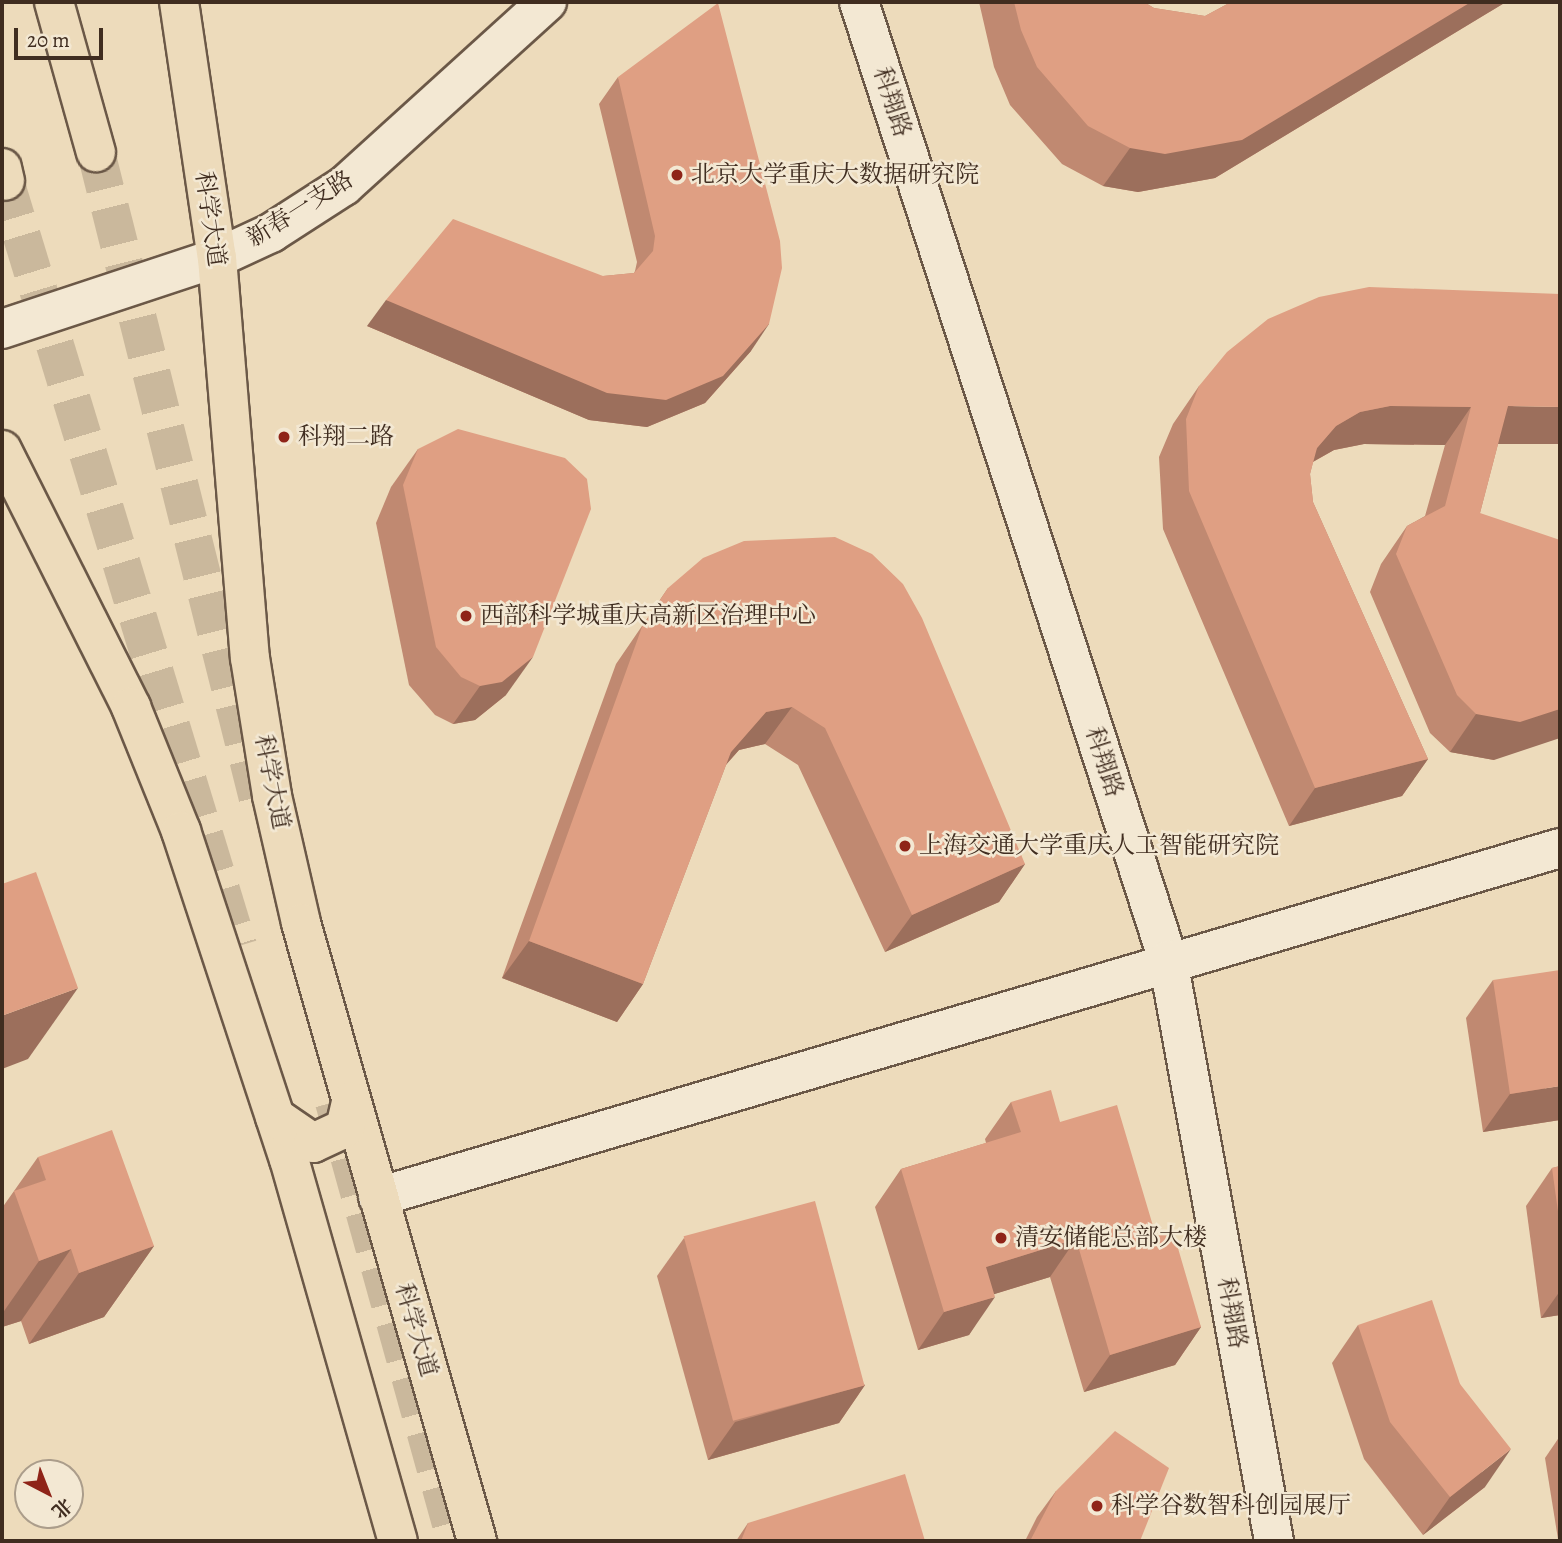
<!DOCTYPE html>
<html>
<head>
<meta charset="utf-8">
<style>
	body { margin:0 }
	#map { position:relative; width:1562px; height:1543px; overflow:hidden; background:#eddbbb; font-family:Alegreya,"Noto Serif SC",serif }
	div>[style] { position:absolute }
	[style*='--x'] { left:calc(var(--x)*1px); top:calc(var(--y)*1px); width:calc(var(--w)*1px); rotate:calc(var(--a)*1deg) }
	.highway-tunnel>* { height:38px; margin-top:-19px; transform-origin:0; background:repeating-linear-gradient(90deg,#cab89c 0 38px,transparent 0 57px) }
	.roads { filter:drop-shadow(2px 0 #6b5847) drop-shadow(-2px 0 #6b5847) drop-shadow(0 2px #6b5847) drop-shadow(0 -2px #6b5847) }
	.minor>* { height:38px; margin:-19px; padding:0 19px; transform-origin:19px; border-radius:19px; background:#f3e8d3 }
	.major>* { height:38px; margin:-19px; padding:0 19px; transform-origin:19px; border-radius:19px; background:#eddbbb }
	.highway>* { height:38px; margin:-19px; padding:0 19px; transform-origin:19px; border-radius:19px; background:#eddbbb }
	.wall>* { inset:0; background:#c08971 }
	.shaded-wall>* { inset:0; background:#9c6f5c }
	.building>* { inset:0; background:#df9f83; transform-origin:0 0 }
	.dots>* { width:19px; height:19px; translate:-50% -50%; box-sizing:border-box; border:4px solid #f3e8d3; border-radius:50% }
	span { translate:-50% -50%; white-space:nowrap; text-align:center; line-height:1.15; -webkit-text-stroke:5px #f3e8d3; paint-order:stroke }
	.street-label { font-size:24px; color:#402d20 }
	.poi-label { font-size:24px; color:#402d20 }
	.left { translate:0 -50%; text-align:left }
	.frame { position:absolute; inset:0; border:4px solid #402d20; pointer-events:none }
	.north { position:absolute; left:14px; top:1459px; width:70px; height:70px; box-sizing:border-box; background:#f3e8d3; border:2px solid #ab9d8b; border-radius:50%; rotate:138deg; font-size:19px; font-weight:700; line-height:28px; text-align:center; color:#402d20 }
	.north::after { content:''; display:block; margin:auto; width:24px; height:32px; background:#8f2418; clip-path:polygon(50% 0,100% 100%,50% 72%,0 100%) }
	.scale { position:absolute; left:14px; top:28px; width:89px; height:32px; box-sizing:border-box; border:4px solid #402d20; border-top:0; padding-left:9px; font-size:21px; line-height:24px; white-space:nowrap; color:#402d20; -webkit-text-stroke:5px #f3e8d3; paint-order:stroke }
</style>
</head>
<body>
<div id="map">
	<div class="highway-tunnel">
		<div style="--x:96;--y:152;--w:667;--a:75.94"></div>
		<div style="--x:5;--y:181;--w:800;--a:73.06"></div>
		<div style="--x:334;--y:1102;--w:456;--a:74.5"></div>
	</div>
	<div class="roads">
		<div class="minor">
			<div style="--x:859;--y:2;--w:1007;--a:72.12"></div>
			<div style="--x:1168;--y:960;--w:591;--a:79.66"></div>
			<div style="--x:2;--y:329;--w:226;--a:-18.3"></div>
			<div style="--x:217;--y:258;--w:60;--a:-24.8"></div>
			<div style="--x:271;--y:233;--w:87;--a:-32.8"></div>
			<div style="--x:344;--y:186;--w:274;--a:-42.2"></div>
			<div style="--x:378;--y:1197;--w:1232;--a:-16.45"></div>
		</div>
		<div class="major">
			<div style="--x:179;--y:2;--w:259;--a:81.6"></div>
			<div style="--x:217;--y:258;--w:401;--a:85.3"></div>
			<div style="--x:250;--y:658;--w:140;--a:80.9"></div>
			<div style="--x:272;--y:796;--w:130;--a:77.1"></div>
			<div style="--x:301;--y:923;--w:643;--a:74.1"></div>
			<div style="--x:2;--y:450;--w:288;--a:63.3"></div>
			<div style="--x:131;--y:707;--w:134;--a:68"></div>
			<div style="--x:181;--y:831;--w:345;--a:71.8"></div>
			<div style="--x:289;--y:1159;--w:397;--a:74.1"></div>
			<div style="--x:275;--y:1117;--w:46;--a:34.4"></div>
			<div style="--x:313;--y:1143;--w:35;--a:-25"></div>
			<div style="--x:345;--y:1128;--w:27;--a:-77"></div>
		</div>
		<div class="highway">
			<div style="--x:54;--y:2;--w:156;--a:74.4"></div>
			<div style="--x:2;--y:168;--w:13;--a:77"></div>
		</div>
	</div>
	<div class="wall">
		<div style="clip-path:polygon(979px 2px,1144px 2px,1154px 8px,1205px 16px,1231px 2px,1506px 2px,1215px 178px,1138px 192px,1103px 186px,1062px 164px,1010px 105px,994px 67px)"></div>
		<div style="clip-path:polygon(618px 77px,751px 351px,705px 403px,647px 427px,589px 420px,367px 326px,603px 276px,634px 273px,635px 271px,637px 262px,599px 104px)"></div>
		<div style="clip-path:polygon(1560px 294px,1498px 444px,1480px 513px,1494px 760px,1450px 752px,1430px 733px,1370px 592px,1381px 564px,1407px 526px,1425px 516px,1445px 445px,1364px 444px,1334px 450px,1313px 462px,1310px 474px,1313px 502px,1428px 759px,1402px 796px,1289px 826px,1163px 529px,1159px 457px,1173px 424px,1199px 386px)"></div>
		<div style="clip-path:polygon(418px 449px,506px 695px,475px 720px,453px 724px,435px 715px,409px 685px,376px 523px,391px 487px)"></div>
		<div style="clip-path:polygon(668px 588px,1025px 864px,999px 902px,885px 952px,798px 765px,765px 744px,739px 750px,726px 765px,643px 984px,617px 1022px,502px 978px,616px 664px)"></div>
		<div style="clip-path:polygon(1493px 980px,1560px 1120px,1483px 1132px,1466px 1018px)"></div>
		<div style="clip-path:polygon(1011px 1102px,1060px 1122px,1156px 1236px,1201px 1327px,1175px 1365px,1084px 1392px,1050px 1277px,994px 1294px,969px 1335px,918px 1350px,875px 1207px,901px 1169px,986px 1143px,985px 1139px)"></div>
		<div style="clip-path:polygon(38px 1157px,154px 1246px,104px 1317px,29px 1344px,21px 1321px,2px 1327px,2px 1208px)"></div>
		<div style="clip-path:polygon(1560px 1166px,1560px 1315px,1541px 1318px,1526px 1206px,1552px 1168px)"></div>
		<div style="clip-path:polygon(684px 1238px,865px 1385px,839px 1423px,708px 1460px,657px 1276px)"></div>
		<div style="clip-path:polygon(1358px 1325px,1460px 1384px,1485px 1487px,1423px 1535px,1364px 1459px,1332px 1363px)"></div>
		<div style="clip-path:polygon(1560px 1436px,1560px 1538px,1558px 1539px,1545px 1458px)"></div>
		<div style="clip-path:polygon(1056px 1491px,1140px 1541px,1025px 1541px,1037px 1517px)"></div>
		<div style="clip-path:polygon(748px 1523px,925px 1541px,736px 1541px)"></div>
	</div>
	<div class="shaded-wall">
		<div style="clip-path:polygon(1471px 2px,1506px 2px,1215px 178px,1138px 192px,1103px 186px,1130px 148px)"></div>
		<div style="clip-path:polygon(386px 300px,769px 324px,751px 351px,705px 403px,647px 427px,589px 420px,367px 326px)"></div>
		<div style="clip-path:polygon(1390px 406px,1471px 407px,1445px 445px,1364px 444px,1334px 450px,1309px 464px,1317px 448px,1336px 426px,1360px 412px)"></div>
		<div style="clip-path:polygon(1508px 406px,1560px 407px,1560px 444px,1482px 444px)"></div>
		<div style="clip-path:polygon(533px 657px,506px 695px,475px 720px,453px 724px,480px 686px)"></div>
		<div style="clip-path:polygon(792px 707px,765px 744px,739px 750px,704px 789px,731px 752px,766px 712px)"></div>
		<div style="clip-path:polygon(1560px 709px,1560px 738px,1494px 760px,1450px 752px,1476px 714px)"></div>
		<div style="clip-path:polygon(1428px 759px,1402px 796px,1289px 826px,1315px 788px)"></div>
		<div style="clip-path:polygon(1025px 864px,999px 902px,885px 952px,912px 915px)"></div>
		<div style="clip-path:polygon(529px 941px,643px 984px,617px 1022px,502px 978px)"></div>
		<div style="clip-path:polygon(78px 988px,28px 1059px,2px 1069px,2px 1018px,4px 1015px)"></div>
		<div style="clip-path:polygon(1560px 1086px,1560px 1120px,1483px 1132px,1510px 1094px)"></div>
		<div style="clip-path:polygon(1076px 1239px,1050px 1277px,959px 1305px,986px 1267px)"></div>
		<div style="clip-path:polygon(154px 1246px,104px 1317px,29px 1344px,79px 1273px)"></div>
		<div style="clip-path:polygon(71px 1249px,21px 1321px,2px 1327px,2px 1314px,39px 1261px)"></div>
		<div style="clip-path:polygon(1560px 1291px,1560px 1315px,1541px 1318px)"></div>
		<div style="clip-path:polygon(995px 1297px,969px 1335px,918px 1350px,944px 1312px)"></div>
		<div style="clip-path:polygon(1201px 1327px,1175px 1365px,1084px 1392px,1110px 1355px)"></div>
		<div style="clip-path:polygon(865px 1385px,839px 1423px,708px 1460px,735px 1422px)"></div>
		<div style="clip-path:polygon(1511px 1449px,1485px 1487px,1423px 1535px,1450px 1497px)"></div>
	</div>
	<div class="building">
		<div style="clip-path:polygon(1014px 2px,1144px 2px,1154px 8px,1205px 16px,1231px 2px,1471px 2px,1242px 140px,1165px 154px,1130px 148px,1088px 126px,1037px 67px,1021px 30px)"></div>
		<div style="clip-path:polygon(718px 3px,780px 241px,782px 268px,769px 324px,723px 376px,666px 400px,607px 393px,386px 300px,453px 219px,603px 276px,634px 273px,653px 251px,655px 236px,618px 77px)"></div>
		<div style="clip-path:polygon(1369px 287px,1560px 294px,1560px 407px,1508px 406px,1480px 513px,1560px 540px,1560px 709px,1520px 722px,1476px 714px,1457px 695px,1396px 554px,1407px 526px,1445px 506px,1471px 407px,1390px 406px,1360px 412px,1336px 426px,1317px 448px,1310px 474px,1313px 502px,1428px 759px,1315px 788px,1189px 491px,1186px 419px,1199px 386px,1227px 352px,1268px 319px,1319px 297px)"></div>
		<div style="clip-path:polygon(458px 429px,565px 458px,587px 479px,591px 509px,533px 657px,502px 682px,480px 686px,461px 677px,436px 647px,403px 485px,418px 449px)"></div>
		<div style="clip-path:polygon(835px 537px,872px 554px,903px 584px,922px 618px,1025px 864px,912px 915px,825px 728px,792px 707px,766px 712px,731px 752px,643px 984px,529px 941px,642px 627px,668px 588px,703px 558px,744px 541px)"></div>
		<div style="clip-path:polygon(36px 872px,78px 988px,4px 1015px,2px 1010px,2px 884px)"></div>
		<div style="clip-path:polygon(1560px 970px,1560px 1086px,1510px 1094px,1493px 980px)"></div>
		<div style="clip-path:polygon(1051px 1090px,1060px 1122px,1117px 1105px,1156px 1236px,1173px 1231px,1201px 1327px,1110px 1355px,1076px 1239px,986px 1267px,995px 1297px,944px 1312px,901px 1169px,1021px 1132px,1011px 1102px)"></div>
		<div style="clip-path:polygon(112px 1130px,154px 1246px,79px 1273px,71px 1249px,39px 1261px,14px 1191px,46px 1180px,38px 1157px)"></div>
		<div style="clip-path:polygon(1560px 1166px,1560px 1226px,1552px 1168px)"></div>
		<div style="left:815px;top:1201px;width:191px;height:136px;rotate:75deg"></div>
		<div style="clip-path:polygon(1432px 1300px,1460px 1384px,1511px 1449px,1450px 1497px,1390px 1422px,1358px 1325px)"></div>
		<div style="clip-path:polygon(1115px 1431px,1169px 1468px,1140px 1541px,1030px 1541px,1056px 1491px)"></div>
		<div style="clip-path:polygon(905px 1474px,925px 1541px,741px 1541px,748px 1523px)"></div>
	</div>
	<div class="dots">
		<div style="left:677px;top:175px;background:#8f2418"></div>
		<div style="left:284px;top:437px;background:#8f2418"></div>
		<div style="left:466px;top:616px;background:#8f2418"></div>
		<div style="left:905px;top:846px;background:#8f2418"></div>
		<div style="left:1001px;top:1238px;background:#8f2418"></div>
		<div style="left:1097px;top:1506px;background:#8f2418"></div>
	</div>
	<div class="street-label">
		<span style="left:892px;top:102px;rotate:72deg">科翔路</span>
		<span style="left:300px;top:209px;rotate:-32deg">新春一支路</span>
		<span style="left:210px;top:219px;rotate:82deg">科学大道</span>
		<span style="left:1104px;top:762px;rotate:72deg">科翔路</span>
		<span style="left:272px;top:782px;rotate:79deg">科学大道</span>
		<span style="left:1232px;top:1313px;rotate:80deg">科翔路</span>
		<span style="left:416px;top:1330px;rotate:74deg">科学大道</span>
	</div>
	<div class="poi-label">
		<span class="left" style="left:691px;top:175px">北京大学重庆大数据研究院</span>
		<span class="left" style="left:298px;top:437px">科翔二路</span>
		<span class="left" style="left:480px;top:616px">西部科学城重庆高新区治理中心</span>
		<span class="left" style="left:919px;top:846px">上海交通大学重庆人工智能研究院</span>
		<span class="left" style="left:1015px;top:1238px">清安储能总部大楼</span>
		<span class="left" style="left:1111px;top:1506px">科学谷数智科创园展厅</span>
	</div>
	<div class="frame"></div>
	<div class="north">北</div>
	<div class="scale">20 m</div>
</div>
</body>
</html>
